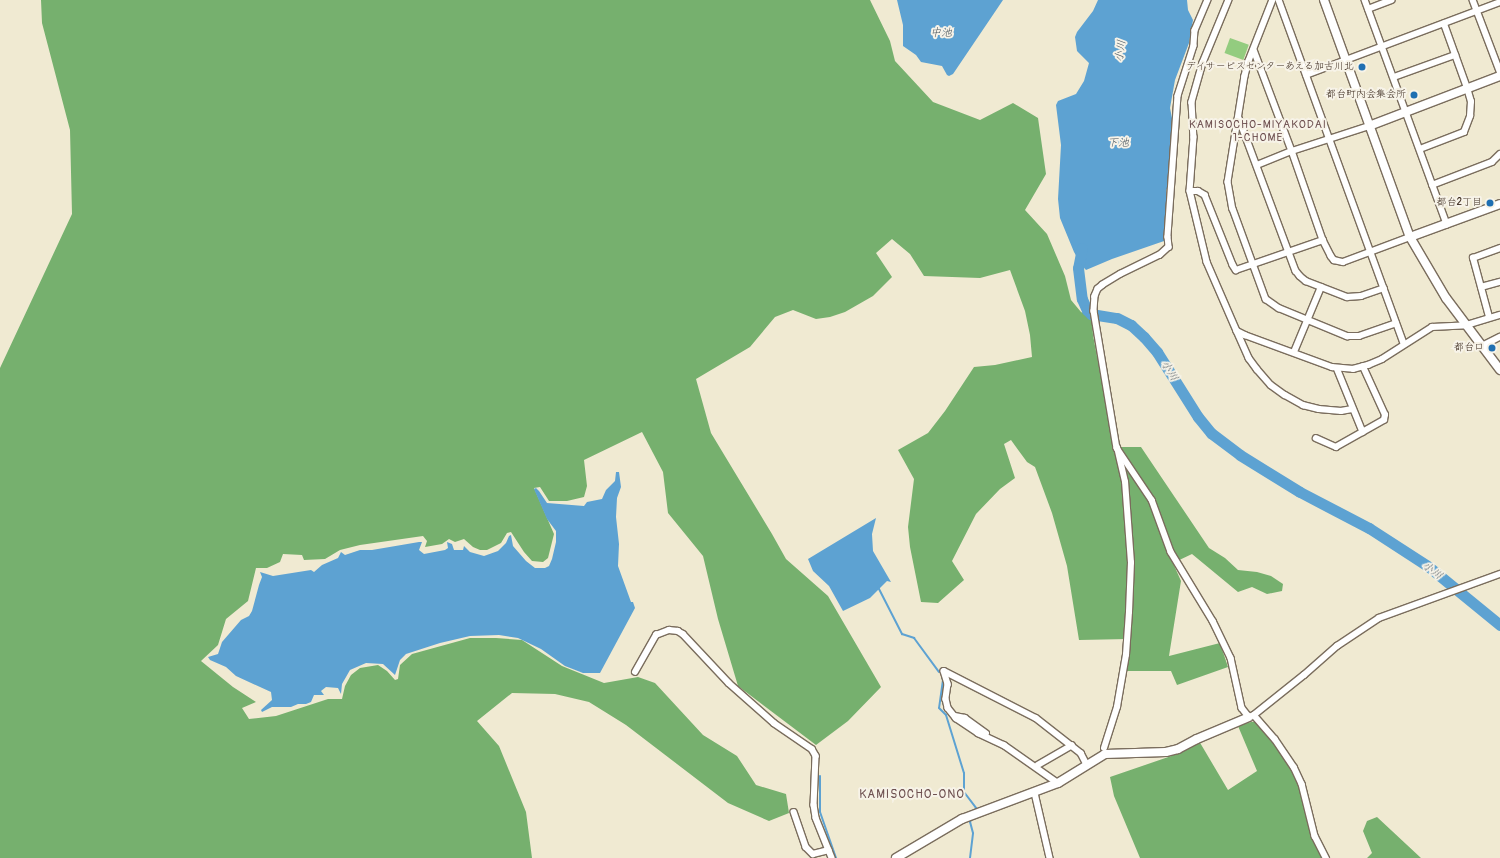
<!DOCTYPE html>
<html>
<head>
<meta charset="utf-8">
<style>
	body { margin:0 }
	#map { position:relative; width:1500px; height:858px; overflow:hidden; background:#f0ead2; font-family:Pangolin,"Klee One",sans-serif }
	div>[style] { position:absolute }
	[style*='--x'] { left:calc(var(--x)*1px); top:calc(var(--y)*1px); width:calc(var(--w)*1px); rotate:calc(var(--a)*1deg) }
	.green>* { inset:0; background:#93cc7f; transform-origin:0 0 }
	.forest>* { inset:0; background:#76b06e }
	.water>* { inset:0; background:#5da2d2 }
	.stream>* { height:2px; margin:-1px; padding:0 1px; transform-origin:1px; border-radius:1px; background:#5da2d2 }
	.river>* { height:11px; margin:-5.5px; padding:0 5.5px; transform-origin:5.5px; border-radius:5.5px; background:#5da2d2 }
	.roads { filter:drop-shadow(1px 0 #7a6d5d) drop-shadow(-1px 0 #7a6d5d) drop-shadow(0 1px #7a6d5d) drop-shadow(0 -1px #7a6d5d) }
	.street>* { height:5.5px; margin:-2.75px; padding:0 2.75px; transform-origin:2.75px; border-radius:2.75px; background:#fff }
	.secondary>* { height:8px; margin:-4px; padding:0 4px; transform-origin:4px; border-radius:4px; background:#fff }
	.dots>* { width:11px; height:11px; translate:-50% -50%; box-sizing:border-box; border:2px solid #f7f3e8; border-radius:50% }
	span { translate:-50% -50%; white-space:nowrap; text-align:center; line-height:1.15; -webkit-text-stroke:4px #f7f3e8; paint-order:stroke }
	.poi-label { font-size:10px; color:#3b2a1e }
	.right { translate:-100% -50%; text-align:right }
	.water-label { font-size:11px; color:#47545d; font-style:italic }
	.neighbourhood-label { font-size:11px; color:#6e5050; letter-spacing:1px }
	.quarter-label { font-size:12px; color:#6e5050; letter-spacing:1px }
</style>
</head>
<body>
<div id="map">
	<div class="green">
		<div style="left:1230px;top:38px;width:20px;height:16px;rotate:20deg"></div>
	</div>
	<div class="forest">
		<div style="clip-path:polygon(41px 0,870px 0,890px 41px,895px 61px,933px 102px,980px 120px,1013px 103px,1038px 118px,1046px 174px,1025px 210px,1047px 234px,1065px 276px,1071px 300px,1081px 312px,1092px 318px,1093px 335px,1114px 447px,1141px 447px,1209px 548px,1225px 558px,1238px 570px,1257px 572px,1271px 576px,1283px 584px,1282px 591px,1267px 594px,1252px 587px,1238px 592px,1192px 554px,1173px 563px,1181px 581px,1169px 656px,1220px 643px,1228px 667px,1177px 685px,1171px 671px,1123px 671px,1128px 639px,1079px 640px,1067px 566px,1052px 513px,1035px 467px,1027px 462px,1011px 440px,1004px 444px,1015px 478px,1000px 489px,976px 514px,952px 561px,964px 580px,938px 603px,921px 602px,910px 547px,908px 527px,914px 479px,898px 450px,928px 433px,945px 411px,974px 367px,995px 365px,1032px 357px,1030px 335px,1025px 311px,1010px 270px,980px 278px,924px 276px,910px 254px,892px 239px,876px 253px,892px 277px,873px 296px,845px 312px,830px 317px,816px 319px,793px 310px,775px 317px,750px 347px,696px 379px,711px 433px,772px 534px,786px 559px,828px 596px,881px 687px,848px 721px,816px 745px,738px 686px,718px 619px,703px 556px,668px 513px,663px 472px,642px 432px,584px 460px,587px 486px,584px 497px,567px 501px,549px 501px,540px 487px,534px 488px,554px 534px,548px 558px,543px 562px,532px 561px,524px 552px,511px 532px,507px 533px,501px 543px,487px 550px,480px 550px,473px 547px,464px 539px,455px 542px,449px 539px,442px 544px,425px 547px,427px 541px,423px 536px,360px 545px,340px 550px,325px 559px,304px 560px,302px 555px,283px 554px,280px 562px,267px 568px,256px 568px,248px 601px,226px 619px,218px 645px,201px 661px,233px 687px,256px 702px,242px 708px,249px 719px,276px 716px,328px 699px,342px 699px,345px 686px,351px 675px,360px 668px,378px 665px,387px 671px,395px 680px,398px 679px,400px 665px,412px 654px,470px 638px,496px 638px,522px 640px,562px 666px,604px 683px,638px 677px,655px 683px,703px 735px,737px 756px,756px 785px,786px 794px,789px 813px,769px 821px,728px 803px,626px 725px,589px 702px,555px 694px,512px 693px,477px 721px,499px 746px,526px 812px,532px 858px,0 858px,0 368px,72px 214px,70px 130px,42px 23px)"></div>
		<div style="clip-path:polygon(1251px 722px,1258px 722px,1267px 732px,1288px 760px,1302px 792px,1311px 832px,1324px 858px,1140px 858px,1114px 796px,1110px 777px,1180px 753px,1199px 741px,1228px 790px,1257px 771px,1238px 726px)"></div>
		<div style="clip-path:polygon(1377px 817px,1421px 858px,1367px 858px,1372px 853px,1363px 831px,1367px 821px)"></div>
	</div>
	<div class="water">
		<div style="clip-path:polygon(897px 0,1003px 0,953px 74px,949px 76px,947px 75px,942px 66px,921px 62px,916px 55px,903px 46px,903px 25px)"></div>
		<div style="clip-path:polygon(1098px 0,1187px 0,1188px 10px,1193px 20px,1189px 43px,1175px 80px,1170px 108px,1175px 133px,1170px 181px,1166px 191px,1168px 233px,1167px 240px,1112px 259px,1086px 270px,1081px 264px,1074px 252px,1060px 218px,1058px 199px,1061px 145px,1056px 105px,1058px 101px,1076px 94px,1084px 81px,1089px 63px,1077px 51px,1075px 37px,1077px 32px,1093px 11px)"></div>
		<div style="clip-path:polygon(616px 472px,619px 472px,621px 487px,617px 498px,616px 517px,619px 544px,618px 566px,631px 602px,633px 602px,635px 608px,600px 673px,583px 673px,565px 666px,541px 649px,518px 638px,499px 635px,470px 636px,440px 643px,406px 654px,400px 660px,395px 675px,383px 664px,366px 663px,350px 670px,342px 684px,341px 694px,338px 688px,326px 687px,321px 691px,324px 695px,314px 695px,311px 702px,306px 704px,298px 704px,291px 707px,272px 707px,262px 712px,261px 710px,272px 700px,271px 692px,236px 676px,226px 667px,210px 660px,208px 657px,218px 654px,222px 642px,241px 620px,249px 616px,252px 611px,259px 585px,262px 577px,260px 572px,273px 576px,311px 570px,314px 572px,322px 565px,338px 558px,341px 552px,345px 555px,360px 550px,372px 550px,419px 542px,422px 542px,419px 550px,424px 554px,445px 550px,448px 548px,447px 542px,452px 544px,454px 550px,463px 550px,464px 546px,470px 552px,484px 556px,498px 551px,506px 543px,509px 536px,511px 535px,513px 546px,526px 561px,535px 568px,545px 568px,549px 566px,552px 559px,556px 542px,556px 531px,547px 519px,534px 489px,536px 488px,539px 491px,547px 503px,584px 506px,587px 502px,602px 499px,606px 490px,615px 481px)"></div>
		<div style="clip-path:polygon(876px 518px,872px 534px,873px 551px,891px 582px,887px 581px,870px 598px,843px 611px,829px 586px,813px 571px,808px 559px)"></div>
	</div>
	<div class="stream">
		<div style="--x:878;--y:587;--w:53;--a:62.9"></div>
		<div style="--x:902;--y:634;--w:13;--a:18"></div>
		<div style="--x:914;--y:638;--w:42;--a:53.7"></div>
		<div style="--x:942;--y:677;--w:3;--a:72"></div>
		<div style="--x:943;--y:680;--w:28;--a:98"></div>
		<div style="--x:939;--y:708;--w:10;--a:45"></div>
		<div style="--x:946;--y:715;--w:61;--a:72.8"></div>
		<div style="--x:964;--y:773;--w:19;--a:90"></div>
		<div style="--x:964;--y:792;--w:20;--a:53"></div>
		<div style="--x:976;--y:808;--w:4;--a:117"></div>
		<div style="--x:820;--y:776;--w:36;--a:90"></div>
		<div style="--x:820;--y:812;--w:49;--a:70.8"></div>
		<div style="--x:970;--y:858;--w:25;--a:-83"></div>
		<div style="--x:973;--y:833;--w:11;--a:-105"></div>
		<div style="--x:970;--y:822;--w:4;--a:-63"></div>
	</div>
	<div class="river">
		<div style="--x:1082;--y:248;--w:20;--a:101"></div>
		<div style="--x:1078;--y:268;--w:31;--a:83"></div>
		<div style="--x:1082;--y:299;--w:12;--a:66"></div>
		<div style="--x:1087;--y:310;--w:6;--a:45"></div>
		<div style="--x:1091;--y:314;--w:26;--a:9"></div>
		<div style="--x:1117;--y:318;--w:16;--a:27"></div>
		<div style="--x:1131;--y:325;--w:18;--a:43"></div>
		<div style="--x:1144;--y:337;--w:20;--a:49"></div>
		<div style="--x:1157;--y:352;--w:77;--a:57.8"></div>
		<div style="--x:1198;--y:417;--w:21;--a:51"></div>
		<div style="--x:1211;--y:433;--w:36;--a:37"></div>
		<div style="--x:1240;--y:455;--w:70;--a:31.7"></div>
		<div style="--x:1300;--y:492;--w:78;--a:27.6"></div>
		<div style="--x:1369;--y:528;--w:72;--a:33"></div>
		<div style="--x:1429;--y:567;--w:92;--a:39.2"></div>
	</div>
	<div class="roads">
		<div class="street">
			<div style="--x:1208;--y:0;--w:33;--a:113"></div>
			<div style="--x:1195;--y:30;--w:16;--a:94"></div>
			<div style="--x:1194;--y:46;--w:52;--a:107.7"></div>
			<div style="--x:1178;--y:96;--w:141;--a:94.1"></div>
			<div style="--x:1168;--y:237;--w:10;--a:84"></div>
			<div style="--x:1169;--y:247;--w:12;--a:138"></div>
			<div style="--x:1160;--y:255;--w:43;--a:154"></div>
			<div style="--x:1121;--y:274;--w:21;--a:149"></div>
			<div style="--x:1103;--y:285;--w:6;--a:141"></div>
			<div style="--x:1098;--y:289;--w:8;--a:113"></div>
			<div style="--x:1095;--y:296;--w:15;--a:94"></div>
			<div style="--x:1094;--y:311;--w:139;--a:80.5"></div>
			<div style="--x:1117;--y:448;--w:63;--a:56.1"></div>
			<div style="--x:1152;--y:500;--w:55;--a:69.9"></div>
			<div style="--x:1171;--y:552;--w:81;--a:58.7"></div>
			<div style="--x:1213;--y:621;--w:41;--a:64.1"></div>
			<div style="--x:1231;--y:658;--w:51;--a:77.6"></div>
			<div style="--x:1242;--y:708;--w:11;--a:52"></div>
			<div style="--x:1249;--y:717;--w:5;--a:-22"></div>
			<div style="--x:1254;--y:715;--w:64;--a:-38.7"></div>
			<div style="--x:1304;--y:675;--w:44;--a:-41.3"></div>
			<div style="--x:1337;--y:646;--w:50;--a:-33.7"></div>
			<div style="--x:1379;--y:618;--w:129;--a:-20"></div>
			<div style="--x:1229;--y:0;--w:68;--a:112.4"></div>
			<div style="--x:1203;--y:63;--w:41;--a:105.8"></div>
			<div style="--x:1192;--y:102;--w:35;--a:87"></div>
			<div style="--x:1194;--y:137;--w:54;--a:94.2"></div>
			<div style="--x:1190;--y:191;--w:73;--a:76.5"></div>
			<div style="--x:1207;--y:262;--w:75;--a:66.5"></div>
			<div style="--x:1237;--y:331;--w:9;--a:27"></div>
			<div style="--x:1245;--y:335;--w:93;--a:20.2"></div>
			<div style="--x:1332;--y:367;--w:21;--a:5"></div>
			<div style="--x:1353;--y:369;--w:16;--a:-15"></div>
			<div style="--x:1368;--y:365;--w:15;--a:-23"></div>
			<div style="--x:1382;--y:359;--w:59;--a:-32.6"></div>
			<div style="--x:1432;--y:327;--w:35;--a:-3"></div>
			<div style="--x:1467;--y:325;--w:34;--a:-17"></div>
			<div style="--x:1273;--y:0;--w:66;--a:111.5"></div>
			<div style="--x:1249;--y:61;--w:16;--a:105"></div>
			<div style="--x:1245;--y:76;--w:107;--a:99.1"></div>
			<div style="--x:1228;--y:182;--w:27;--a:80"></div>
			<div style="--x:1233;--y:209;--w:96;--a:69.9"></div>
			<div style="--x:1266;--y:299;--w:16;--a:35"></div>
			<div style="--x:1279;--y:308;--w:74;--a:22.4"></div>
			<div style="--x:1347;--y:336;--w:12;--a:0"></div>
			<div style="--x:1359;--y:336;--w:39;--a:-19"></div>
			<div style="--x:1279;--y:0;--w:366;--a:70"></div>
			<div style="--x:1365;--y:0;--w:239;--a:69.9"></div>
			<div style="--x:1473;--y:0;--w:76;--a:69.2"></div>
			<div style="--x:1368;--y:9;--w:25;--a:-21"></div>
			<div style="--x:1254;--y:50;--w:108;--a:69.4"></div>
			<div style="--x:1292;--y:151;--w:94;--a:70.8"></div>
			<div style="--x:1323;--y:240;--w:18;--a:63"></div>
			<div style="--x:1331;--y:256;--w:5;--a:53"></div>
			<div style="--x:1334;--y:260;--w:9;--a:13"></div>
			<div style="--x:1343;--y:262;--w:72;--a:-20.5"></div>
			<div style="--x:1306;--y:75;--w:207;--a:-20.6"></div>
			<div style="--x:1394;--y:77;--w:65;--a:-19.8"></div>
			<div style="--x:1239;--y:118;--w:163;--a:69.6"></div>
			<div style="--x:1296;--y:271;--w:6;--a:51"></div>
			<div style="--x:1300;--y:276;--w:8;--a:40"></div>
			<div style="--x:1306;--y:281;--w:44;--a:21.3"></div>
			<div style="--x:1347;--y:297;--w:14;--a:-4"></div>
			<div style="--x:1361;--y:296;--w:24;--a:-19"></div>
			<div style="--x:1420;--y:149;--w:47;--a:-21.1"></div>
			<div style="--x:1464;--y:132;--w:17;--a:-69"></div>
			<div style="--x:1470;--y:116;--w:14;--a:-86"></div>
			<div style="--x:1471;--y:102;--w:15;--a:-106"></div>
			<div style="--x:1467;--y:88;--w:68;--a:-109.8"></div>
			<div style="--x:1257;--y:165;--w:38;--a:-22"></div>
			<div style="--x:1292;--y:151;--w:81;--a:-18"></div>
			<div style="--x:1432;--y:185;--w:64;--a:-21"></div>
			<div style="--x:1492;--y:162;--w:11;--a:-45"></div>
			<div style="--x:1190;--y:191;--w:8;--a:0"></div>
			<div style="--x:1198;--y:191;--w:8;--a:30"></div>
			<div style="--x:1205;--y:195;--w:75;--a:68.2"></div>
			<div style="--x:1233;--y:265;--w:6;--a:59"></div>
			<div style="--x:1236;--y:270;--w:92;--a:-19"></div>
			<div style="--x:1481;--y:287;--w:20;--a:-15"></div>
			<div style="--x:1489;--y:317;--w:61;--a:-105.2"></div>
			<div style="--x:1473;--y:258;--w:29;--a:-20"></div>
			<div style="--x:1237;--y:331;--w:30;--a:66"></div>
			<div style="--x:1249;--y:358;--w:14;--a:54"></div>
			<div style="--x:1257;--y:369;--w:21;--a:49"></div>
			<div style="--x:1271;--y:385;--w:17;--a:36"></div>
			<div style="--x:1285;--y:395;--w:21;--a:29"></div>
			<div style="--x:1303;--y:405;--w:16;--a:14"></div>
			<div style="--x:1319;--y:409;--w:22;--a:5"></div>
			<div style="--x:1341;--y:411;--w:11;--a:-10"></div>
			<div style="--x:1482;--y:346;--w:20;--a:-27"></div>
			<div style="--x:1294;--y:352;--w:70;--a:-67.4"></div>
			<div style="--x:1337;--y:368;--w:69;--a:67.9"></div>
			<div style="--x:1316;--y:438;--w:22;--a:24"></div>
			<div style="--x:1336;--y:447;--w:55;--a:-29.4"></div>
			<div style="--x:1384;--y:420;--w:5;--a:-79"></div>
			<div style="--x:1385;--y:415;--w:53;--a:-114.6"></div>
			<div style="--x:944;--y:671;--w:103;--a:27.1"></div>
			<div style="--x:1036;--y:718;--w:57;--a:37.9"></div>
			<div style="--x:1081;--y:753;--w:13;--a:63"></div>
			<div style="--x:944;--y:671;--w:14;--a:73"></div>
			<div style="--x:948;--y:684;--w:15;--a:98"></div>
			<div style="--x:946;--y:699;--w:9;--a:77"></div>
			<div style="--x:948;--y:708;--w:13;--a:51"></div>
			<div style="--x:956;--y:718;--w:27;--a:34"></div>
			<div style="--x:978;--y:733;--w:29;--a:25"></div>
			<div style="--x:1004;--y:745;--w:66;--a:35.1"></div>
			<div style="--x:635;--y:672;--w:43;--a:-60.4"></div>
			<div style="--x:656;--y:635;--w:14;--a:-21"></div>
			<div style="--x:669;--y:630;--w:9;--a:6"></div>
			<div style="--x:678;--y:631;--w:6;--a:31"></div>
			<div style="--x:683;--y:634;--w:67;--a:46.8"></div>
			<div style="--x:729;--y:683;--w:60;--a:41.6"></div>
			<div style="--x:774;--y:723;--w:46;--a:34.4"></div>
			<div style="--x:812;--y:749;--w:8;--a:60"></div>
			<div style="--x:816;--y:756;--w:49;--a:92.3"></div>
			<div style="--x:814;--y:805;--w:13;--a:81"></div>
			<div style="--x:816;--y:818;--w:43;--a:68.2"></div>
			<div style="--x:1254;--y:715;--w:32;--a:49"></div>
			<div style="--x:1275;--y:739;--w:34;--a:56"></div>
			<div style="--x:1294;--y:767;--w:19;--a:65"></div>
			<div style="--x:1302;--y:784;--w:54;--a:76"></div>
			<div style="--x:1315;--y:836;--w:25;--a:63"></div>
			<div style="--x:955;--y:716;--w:10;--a:11"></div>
			<div style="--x:965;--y:718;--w:26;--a:36"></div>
			<div style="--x:1104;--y:748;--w:43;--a:-72.4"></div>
			<div style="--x:1117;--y:707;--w:53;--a:-80.2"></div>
			<div style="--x:1126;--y:655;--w:43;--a:-86"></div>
			<div style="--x:1129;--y:612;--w:49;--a:-87.7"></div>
			<div style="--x:1131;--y:563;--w:81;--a:-94.2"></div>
			<div style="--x:1125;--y:482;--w:35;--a:-103"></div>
			<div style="--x:1038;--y:765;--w:39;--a:-30"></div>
			<div style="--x:1035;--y:793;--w:67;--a:77"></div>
			<div style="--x:794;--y:812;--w:37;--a:71"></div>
			<div style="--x:806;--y:847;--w:10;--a:45"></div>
			<div style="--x:813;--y:854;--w:16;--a:-14"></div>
		</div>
		<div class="secondary">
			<div style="--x:1324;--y:0;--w:252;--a:70.1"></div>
			<div style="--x:1410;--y:237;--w:71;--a:59.5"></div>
			<div style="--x:1446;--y:298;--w:90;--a:53.1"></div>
			<div style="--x:1369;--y:126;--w:140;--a:-20.9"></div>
			<div style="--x:1410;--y:237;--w:96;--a:-20.1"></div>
			<div style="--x:896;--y:858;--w:77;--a:-30.6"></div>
			<div style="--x:962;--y:819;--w:103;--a:-20.6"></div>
			<div style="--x:1058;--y:783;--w:55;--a:-31.7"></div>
			<div style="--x:1105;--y:754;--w:61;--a:-1.9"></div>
			<div style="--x:1166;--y:752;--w:12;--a:-14"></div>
			<div style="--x:1178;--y:749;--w:21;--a:-28"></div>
			<div style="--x:1197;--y:739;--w:56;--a:-22.9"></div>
		</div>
	</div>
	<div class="dots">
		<div style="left:1362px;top:67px;background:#1f6fb2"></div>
		<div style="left:1414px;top:95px;background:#1f6fb2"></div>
		<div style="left:1490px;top:203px;background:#1f6fb2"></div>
		<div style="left:1492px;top:348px;background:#1f6fb2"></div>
	</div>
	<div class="poi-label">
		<span class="right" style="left:1354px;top:67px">デイサービスセンターあえる加古川北</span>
		<span class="right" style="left:1406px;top:95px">都台町内会集会所</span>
		<span class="right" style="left:1482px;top:203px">都台2丁目</span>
		<span class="right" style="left:1484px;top:348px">都台口</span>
	</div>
	<div class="water-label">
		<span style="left:941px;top:33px">中池</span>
		<span style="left:1121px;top:51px;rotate:-83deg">小川</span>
		<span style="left:1118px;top:143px">下池</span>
		<span style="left:1169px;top:371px;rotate:58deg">小川</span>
		<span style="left:1432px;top:571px;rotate:37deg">小川</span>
	</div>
	<div class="neighbourhood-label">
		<span style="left:1258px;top:132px">KAMISOCHO-MIYAKODAI<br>1-CHOME</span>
	</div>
	<div class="quarter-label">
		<span style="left:912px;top:795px">KAMISOCHO-ONO</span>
	</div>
</div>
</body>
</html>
